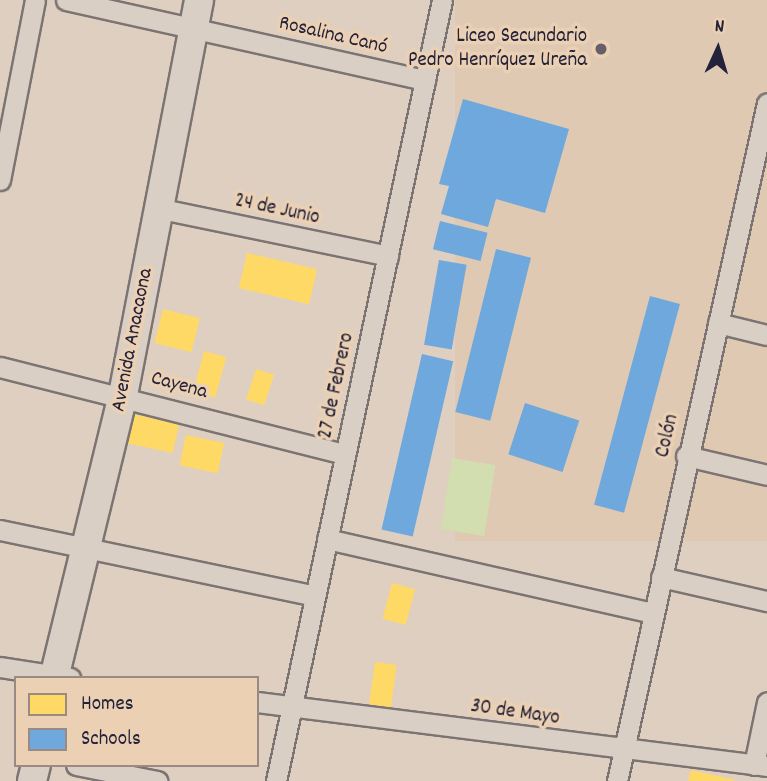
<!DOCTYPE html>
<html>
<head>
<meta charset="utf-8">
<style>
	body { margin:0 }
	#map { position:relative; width:767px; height:781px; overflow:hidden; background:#decfc0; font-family:Dekko,sans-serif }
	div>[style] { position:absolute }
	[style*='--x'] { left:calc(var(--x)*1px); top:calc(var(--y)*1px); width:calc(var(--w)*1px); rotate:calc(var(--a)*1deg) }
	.built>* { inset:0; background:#dfc9b2; transform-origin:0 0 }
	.green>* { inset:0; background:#d2deb0; transform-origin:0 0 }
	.homes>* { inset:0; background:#ffd966; transform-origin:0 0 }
	.schools>* { inset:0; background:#6fa8dc; transform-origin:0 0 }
	.roads { filter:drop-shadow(2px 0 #7b7472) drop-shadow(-2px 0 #7b7472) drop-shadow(0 2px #7b7472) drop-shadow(0 -2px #7b7472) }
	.street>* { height:19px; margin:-9.5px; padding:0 9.5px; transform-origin:9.5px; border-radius:9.5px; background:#dacfc4 }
	.secondary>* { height:28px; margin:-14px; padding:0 14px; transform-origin:14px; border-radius:14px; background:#dacfc4 }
	.dots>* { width:19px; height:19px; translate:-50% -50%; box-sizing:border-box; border:4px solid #ebd0b3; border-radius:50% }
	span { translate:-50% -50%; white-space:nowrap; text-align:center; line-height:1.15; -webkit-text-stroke:7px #ebd0b3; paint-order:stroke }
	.street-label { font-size:21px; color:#22223b }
	.poi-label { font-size:21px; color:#22223b }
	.right { translate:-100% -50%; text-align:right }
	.legend { position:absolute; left:14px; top:676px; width:245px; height:91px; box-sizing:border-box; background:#ebd0b3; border:2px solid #9b8a83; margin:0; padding:9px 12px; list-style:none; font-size:21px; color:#22223b }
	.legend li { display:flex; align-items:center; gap:14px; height:35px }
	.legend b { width:35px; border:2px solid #9b8a83 }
	.north { position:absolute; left:683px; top:14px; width:70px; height:70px; -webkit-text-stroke:5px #ebd0b3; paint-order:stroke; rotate:4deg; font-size:19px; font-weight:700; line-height:28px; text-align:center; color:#22223b }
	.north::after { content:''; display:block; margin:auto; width:24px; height:32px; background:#22223b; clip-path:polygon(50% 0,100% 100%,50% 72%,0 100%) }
</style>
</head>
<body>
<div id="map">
	<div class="built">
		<div style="left:455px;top:0;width:312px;height:541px"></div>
	</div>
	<div class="green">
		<div style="left:452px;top:458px;width:44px;height:72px;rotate:9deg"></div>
	</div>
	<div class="homes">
		<div style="left:247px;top:253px;width:72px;height:36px;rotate:13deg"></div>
		<div style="left:163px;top:309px;width:38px;height:35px;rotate:14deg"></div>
		<div style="left:204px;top:351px;width:23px;height:42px;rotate:15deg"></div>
		<div style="left:256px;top:369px;width:19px;height:32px;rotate:18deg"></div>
		<div style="left:133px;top:414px;width:47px;height:30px;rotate:12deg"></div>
		<div style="left:186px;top:435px;width:39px;height:31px;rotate:12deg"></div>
		<div style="left:392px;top:583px;width:24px;height:37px;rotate:15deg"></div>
		<div style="left:375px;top:662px;width:22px;height:43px;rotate:8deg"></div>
		<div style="clip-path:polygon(691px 770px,735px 780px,734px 781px,688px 781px)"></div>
	</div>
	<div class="schools">
		<div style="clip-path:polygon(463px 99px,569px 129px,545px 213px,496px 199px,488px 227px,441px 214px,449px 186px,439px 184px)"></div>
		<div style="left:440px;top:221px;width:49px;height:29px;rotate:14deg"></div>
		<div style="left:496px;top:249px;width:36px;height:168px;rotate:14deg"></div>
		<div style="left:439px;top:260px;width:28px;height:86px;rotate:10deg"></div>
		<div style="left:650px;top:296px;width:31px;height:216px;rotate:15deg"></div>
		<div style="left:422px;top:354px;width:32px;height:180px;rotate:13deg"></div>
		<div style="left:525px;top:403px;width:57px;height:54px;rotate:18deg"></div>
	</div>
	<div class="roads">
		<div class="street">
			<div style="--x:66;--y:0;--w:368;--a:12.6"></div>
			<div style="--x:0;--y:180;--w:183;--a:-79"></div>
			<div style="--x:157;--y:208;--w:236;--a:11.7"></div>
			<div style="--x:718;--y:323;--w:50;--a:13.8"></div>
			<div style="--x:0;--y:367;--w:356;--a:14.2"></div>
			<div style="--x:686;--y:456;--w:83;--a:13.2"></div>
			<div style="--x:0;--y:530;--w:322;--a:11.8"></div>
			<div style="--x:327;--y:539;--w:334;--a:12.8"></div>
			<div style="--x:661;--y:577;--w:109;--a:12.8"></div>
			<div style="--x:0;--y:667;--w:71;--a:8.9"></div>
			<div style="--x:257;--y:702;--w:514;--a:7.15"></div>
			<div style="--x:76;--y:765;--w:83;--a:11.2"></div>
			<div style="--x:754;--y:765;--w:64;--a:-78.3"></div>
			<div style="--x:276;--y:781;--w:798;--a:-78"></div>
			<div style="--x:617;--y:781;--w:694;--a:-77.52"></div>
		</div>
		<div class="secondary">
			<div style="--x:54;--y:678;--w:291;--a:-76.3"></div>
			<div style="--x:123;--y:395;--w:402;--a:-79.1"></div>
			<div style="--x:32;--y:781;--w:16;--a:-76"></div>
		</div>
	</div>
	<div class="dots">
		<div style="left:601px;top:49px;background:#645f6a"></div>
	</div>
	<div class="street-label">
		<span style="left:333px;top:36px;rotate:13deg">Rosalina Canó</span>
		<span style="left:277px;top:210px;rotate:12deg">24 de Junio</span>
		<span style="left:133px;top:340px;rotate:-79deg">Avenida Anacaona</span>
		<span style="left:179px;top:386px;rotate:15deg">Cayena</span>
		<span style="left:337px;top:386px;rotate:-78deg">27 de Febrero</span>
		<span style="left:668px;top:436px;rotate:-77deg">Colón</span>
		<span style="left:515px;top:713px;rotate:8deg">30 de Mayo</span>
	</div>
	<div class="poi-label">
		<span class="right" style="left:587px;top:49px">Liceo Secundario<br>Pedro Henríquez Ureña</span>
	</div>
	<ul class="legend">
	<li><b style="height:19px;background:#ffd966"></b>Homes</li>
	<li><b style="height:19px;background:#6fa8dc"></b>Schools</li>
	</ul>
	<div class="north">N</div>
</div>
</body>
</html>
